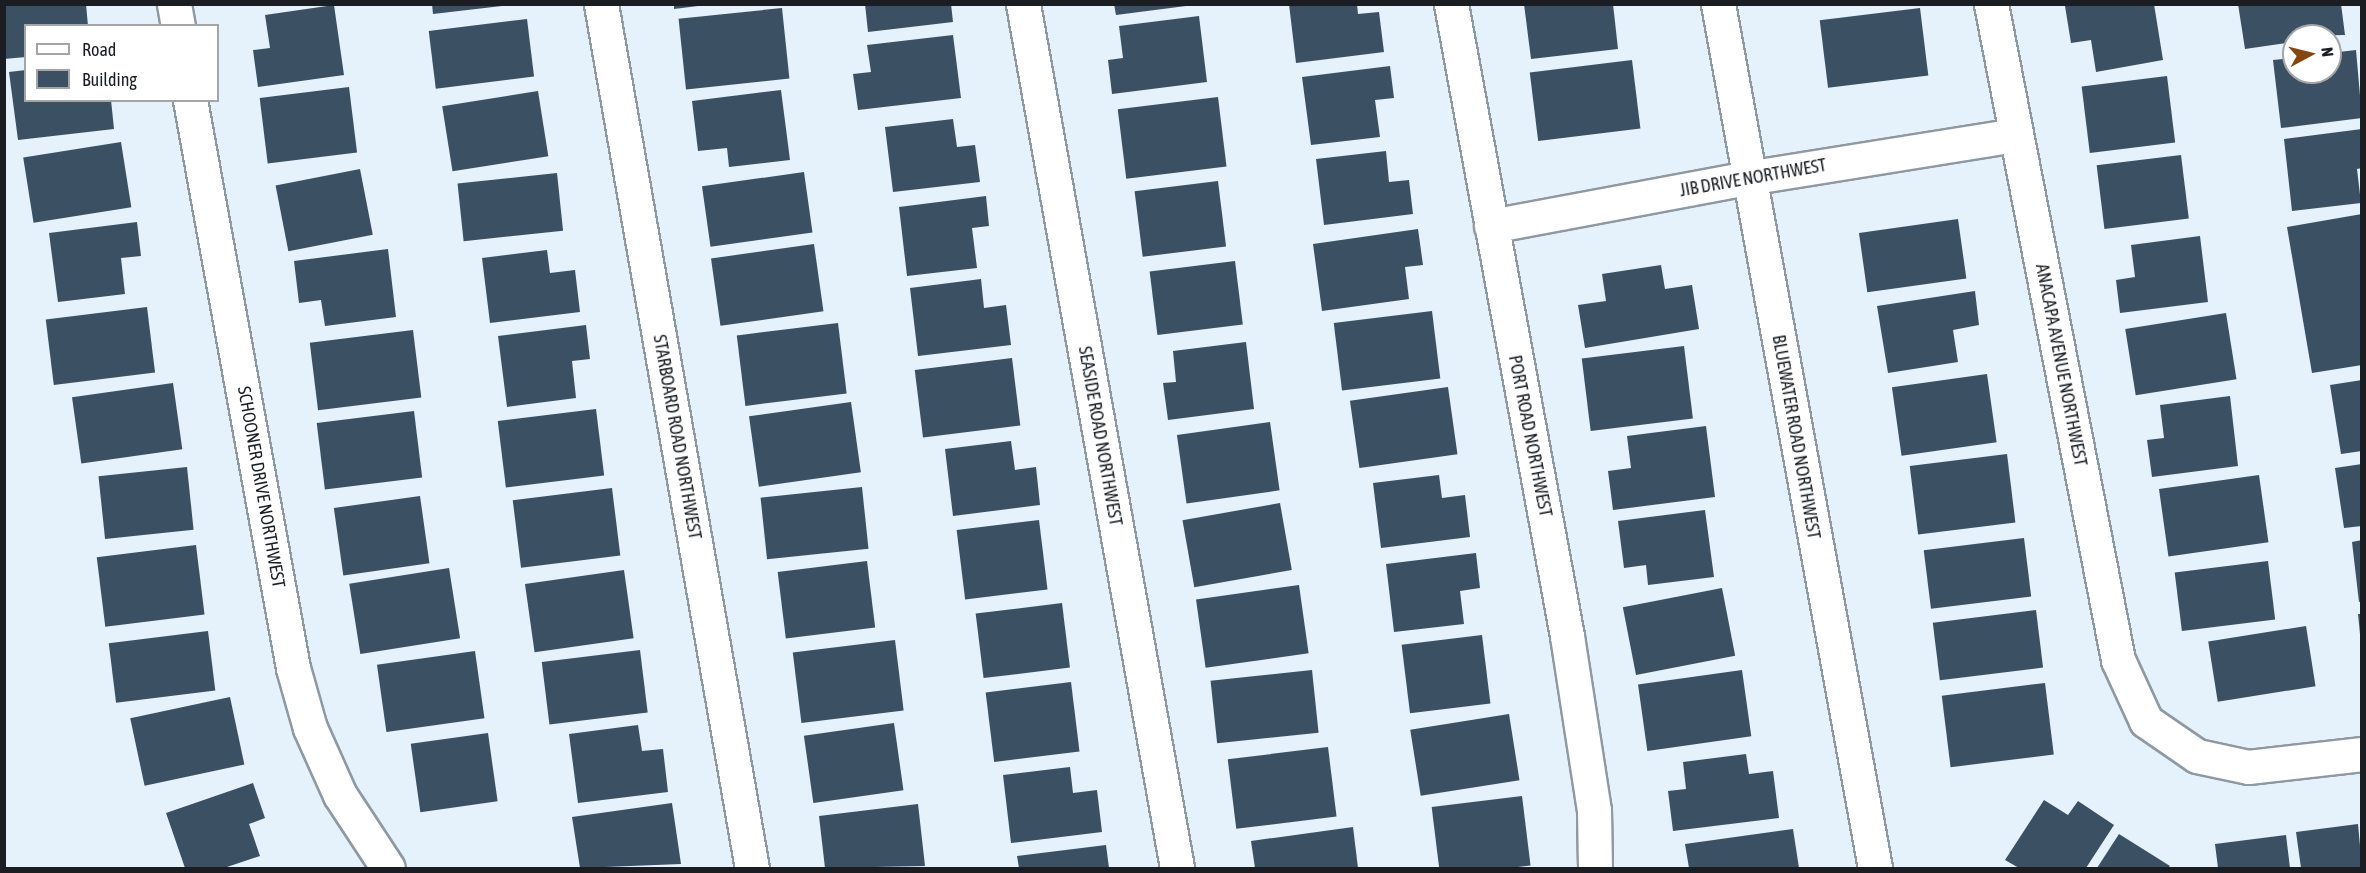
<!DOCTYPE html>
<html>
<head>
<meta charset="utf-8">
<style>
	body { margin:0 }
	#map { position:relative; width:2366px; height:873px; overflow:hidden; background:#e5f1fb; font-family:"Asap Condensed",sans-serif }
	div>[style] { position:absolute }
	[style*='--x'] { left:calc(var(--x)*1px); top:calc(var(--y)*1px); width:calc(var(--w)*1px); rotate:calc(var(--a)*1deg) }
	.building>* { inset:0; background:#3b5063; transform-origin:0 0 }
	.roads { filter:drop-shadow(2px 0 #8e99a2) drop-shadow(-2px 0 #8e99a2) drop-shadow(0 2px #8e99a2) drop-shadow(0 -2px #8e99a2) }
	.minor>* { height:33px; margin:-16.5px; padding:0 16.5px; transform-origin:16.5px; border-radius:16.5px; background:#fff }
	.tertiary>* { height:33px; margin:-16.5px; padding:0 16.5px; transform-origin:16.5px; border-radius:16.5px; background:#fff }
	span { translate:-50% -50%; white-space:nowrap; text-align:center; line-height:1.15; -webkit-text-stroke:6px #fff; paint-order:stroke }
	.street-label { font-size:18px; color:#1a1e22 }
	.frame { position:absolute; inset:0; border:6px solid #1a1e22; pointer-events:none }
	.legend { position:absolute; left:24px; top:24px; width:195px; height:78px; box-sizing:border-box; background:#fff; border:2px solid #a3a5a7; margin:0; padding:8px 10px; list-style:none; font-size:18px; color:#1a1e22 }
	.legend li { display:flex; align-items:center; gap:12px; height:30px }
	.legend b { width:30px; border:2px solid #a3a5a7 }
	.north { position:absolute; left:2282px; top:24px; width:60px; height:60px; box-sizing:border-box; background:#fff; border:2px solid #a3a5a7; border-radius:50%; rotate:83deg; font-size:16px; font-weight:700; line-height:24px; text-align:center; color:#1a1e22 }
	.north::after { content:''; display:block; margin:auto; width:21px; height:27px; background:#86460d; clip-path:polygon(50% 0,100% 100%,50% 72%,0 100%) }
</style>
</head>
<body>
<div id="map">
	<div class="building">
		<div style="clip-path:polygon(4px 4px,86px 4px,88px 26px,26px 26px,26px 57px,4px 59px)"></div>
		<div style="clip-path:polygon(432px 4px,502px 4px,502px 6px,433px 14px)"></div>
		<div style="clip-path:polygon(674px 4px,698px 4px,698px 6px,674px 9px)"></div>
		<div style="clip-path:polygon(865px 4px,951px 4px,953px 22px,868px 32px)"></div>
		<div style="clip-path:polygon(1114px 4px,1186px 4px,1186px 6px,1116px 15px)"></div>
		<div style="clip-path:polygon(1289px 4px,1357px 4px,1358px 14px,1379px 12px,1384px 52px,1296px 63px)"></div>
		<div style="clip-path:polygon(1524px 4px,1613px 4px,1618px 49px,1531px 59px)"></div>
		<div style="clip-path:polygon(2154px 4px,2163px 60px,2096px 72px,2091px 40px,2071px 43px,2065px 6px)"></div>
		<div style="clip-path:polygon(2238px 4px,2341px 4px,2345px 35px,2294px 36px,2294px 42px,2245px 49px)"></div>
		<div style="clip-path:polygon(334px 5px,344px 75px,258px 87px,253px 50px,270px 48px,265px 15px)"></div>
		<div style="left:782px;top:8px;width:71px;height:104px;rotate:84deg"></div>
		<div style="left:1920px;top:8px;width:68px;height:101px;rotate:83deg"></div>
		<div style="clip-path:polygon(1199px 16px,1207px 82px,1112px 94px,1108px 60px,1123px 58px,1119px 26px)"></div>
		<div style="left:527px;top:19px;width:58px;height:99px;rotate:83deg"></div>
		<div style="clip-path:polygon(953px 35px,961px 98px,858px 110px,853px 74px,871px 72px,867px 45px)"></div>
		<div style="clip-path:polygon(2356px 50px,2362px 118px,2281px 128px,2273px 60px,2294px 58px,2294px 72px,2330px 72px,2330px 53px)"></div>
		<div style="left:1632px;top:60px;width:69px;height:103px;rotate:83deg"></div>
		<div style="clip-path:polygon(1390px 66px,1394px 98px,1375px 100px,1380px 137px,1311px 145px,1302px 77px)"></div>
		<div style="clip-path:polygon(26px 70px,26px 100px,111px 100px,114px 129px,18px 140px,9px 72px)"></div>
		<div style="left:2167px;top:76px;width:67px;height:86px;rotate:83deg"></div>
		<div style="left:349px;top:87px;width:66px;height:90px;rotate:83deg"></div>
		<div style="clip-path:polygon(781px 90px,790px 160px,729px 167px,727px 148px,698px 151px,692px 101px)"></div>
		<div style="left:538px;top:91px;width:66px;height:97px;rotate:81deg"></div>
		<div style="left:1218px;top:97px;width:70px;height:101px;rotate:83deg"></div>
		<div style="clip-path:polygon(953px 119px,957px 147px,975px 145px,980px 182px,893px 192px,885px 127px)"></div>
		<div style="clip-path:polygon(2362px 129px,2362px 168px,2357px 169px,2361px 203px,2292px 211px,2284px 139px)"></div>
		<div style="left:121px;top:142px;width:66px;height:99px;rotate:81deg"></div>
		<div style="clip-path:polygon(1386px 151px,1389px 182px,1409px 180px,1413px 214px,1324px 225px,1316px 159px)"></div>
		<div style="left:2181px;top:155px;width:64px;height:85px;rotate:83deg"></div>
		<div style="left:360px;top:169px;width:67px;height:86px;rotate:79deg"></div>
		<div style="left:804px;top:172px;width:61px;height:103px;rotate:82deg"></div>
		<div style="left:557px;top:173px;width:58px;height:100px;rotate:84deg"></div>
		<div style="left:1218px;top:181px;width:66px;height:84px;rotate:83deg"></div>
		<div style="clip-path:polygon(986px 196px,989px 226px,972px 228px,977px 268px,907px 276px,899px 207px)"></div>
		<div style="clip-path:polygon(2362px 214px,2362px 365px,2312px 373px,2287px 227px)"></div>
		<div style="left:1958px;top:219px;width:60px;height:100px;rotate:82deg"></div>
		<div style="clip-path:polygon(137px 222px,141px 256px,121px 258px,125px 294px,58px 302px,49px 233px)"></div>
		<div style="clip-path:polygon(1418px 229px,1423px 265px,1405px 267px,1409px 299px,1322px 311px,1313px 244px)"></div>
		<div style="clip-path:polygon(2200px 236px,2208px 302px,2120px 313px,2116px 280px,2135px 277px,2131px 245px)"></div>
		<div style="left:814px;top:244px;width:68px;height:104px;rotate:82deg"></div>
		<div style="clip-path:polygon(388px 249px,396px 317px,325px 326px,321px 300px,299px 303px,294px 261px)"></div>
		<div style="clip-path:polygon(547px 250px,550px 273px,575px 270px,580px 312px,490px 323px,482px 258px)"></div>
		<div style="left:1235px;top:261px;width:64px;height:86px;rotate:83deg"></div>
		<div style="clip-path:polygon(1661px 265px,1665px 289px,1692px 285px,1699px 329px,1585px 348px,1578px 305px,1606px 301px,1602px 274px)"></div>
		<div style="clip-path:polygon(981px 279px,984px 308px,1006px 305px,1011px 345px,918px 356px,910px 288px)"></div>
		<div style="clip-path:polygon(1975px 291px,1979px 325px,1953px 330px,1958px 362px,1888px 373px,1877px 306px)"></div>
		<div style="left:147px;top:307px;width:66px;height:102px;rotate:83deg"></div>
		<div style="left:1432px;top:311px;width:68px;height:99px;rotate:83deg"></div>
		<div style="left:2226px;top:313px;width:67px;height:102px;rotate:81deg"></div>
		<div style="left:838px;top:323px;width:71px;height:102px;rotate:83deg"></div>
		<div style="clip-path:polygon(586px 325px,590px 359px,572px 361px,576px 398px,507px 407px,498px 336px)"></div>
		<div style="left:413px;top:330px;width:68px;height:104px;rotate:83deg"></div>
		<div style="clip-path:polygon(1246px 342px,1254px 409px,1168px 420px,1163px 383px,1176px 382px,1173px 351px)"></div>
		<div style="left:1684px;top:346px;width:73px;height:103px;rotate:83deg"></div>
		<div style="left:1012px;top:358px;width:68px;height:98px;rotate:83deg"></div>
		<div style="left:1987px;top:374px;width:69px;height:96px;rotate:82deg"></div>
		<div style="clip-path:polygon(2362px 380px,2362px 451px,2341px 454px,2330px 385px)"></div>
		<div style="left:173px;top:383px;width:67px;height:102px;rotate:82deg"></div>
		<div style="left:1448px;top:387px;width:68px;height:99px;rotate:82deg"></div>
		<div style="clip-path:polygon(2230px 396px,2238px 466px,2152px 477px,2147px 440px,2164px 438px,2160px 405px)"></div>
		<div style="left:851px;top:402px;width:71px;height:103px;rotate:82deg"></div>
		<div style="left:596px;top:409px;width:67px;height:99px;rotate:83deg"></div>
		<div style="left:414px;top:411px;width:67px;height:98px;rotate:83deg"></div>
		<div style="left:1270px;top:422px;width:69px;height:94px;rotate:82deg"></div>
		<div style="clip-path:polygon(1706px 426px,1715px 497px,1613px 510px,1608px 471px,1631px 468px,1627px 436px)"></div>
		<div style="clip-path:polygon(1011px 441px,1015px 470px,1036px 467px,1040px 505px,953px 516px,945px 449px)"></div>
		<div style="left:2007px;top:454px;width:69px;height:98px;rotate:83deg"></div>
		<div style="clip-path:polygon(2362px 464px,2362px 526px,2344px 528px,2335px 468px)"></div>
		<div style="left:187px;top:467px;width:63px;height:89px;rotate:84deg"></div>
		<div style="clip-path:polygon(1439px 475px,1442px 498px,1465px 495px,1470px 537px,1381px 548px,1373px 483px)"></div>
		<div style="left:2259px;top:475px;width:68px;height:101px;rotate:82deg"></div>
		<div style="left:862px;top:487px;width:62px;height:102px;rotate:84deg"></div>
		<div style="left:612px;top:488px;width:68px;height:100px;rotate:83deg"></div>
		<div style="left:420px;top:496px;width:68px;height:87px;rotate:82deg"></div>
		<div style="left:1280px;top:503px;width:68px;height:99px;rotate:80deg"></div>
		<div style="clip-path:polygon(1705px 510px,1714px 577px,1648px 585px,1646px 565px,1624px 568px,1618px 521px)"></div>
		<div style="left:1039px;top:520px;width:70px;height:83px;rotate:83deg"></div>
		<div style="left:2024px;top:538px;width:59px;height:101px;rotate:83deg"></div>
		<div style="clip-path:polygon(2362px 540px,2362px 601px,2359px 602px,2352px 542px)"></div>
		<div style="left:196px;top:545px;width:70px;height:100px;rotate:83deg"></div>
		<div style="clip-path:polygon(1476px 553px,1480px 588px,1460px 591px,1464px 624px,1394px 632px,1386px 564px)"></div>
		<div style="left:867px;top:561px;width:67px;height:90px;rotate:83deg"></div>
		<div style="left:2268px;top:561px;width:59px;height:94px;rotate:83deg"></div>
		<div style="left:449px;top:568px;width:71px;height:101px;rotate:81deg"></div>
		<div style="left:624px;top:570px;width:69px;height:100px;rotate:82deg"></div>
		<div style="left:1299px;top:585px;width:69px;height:104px;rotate:82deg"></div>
		<div style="left:1722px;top:588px;width:69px;height:101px;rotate:79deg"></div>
		<div style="left:1062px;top:603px;width:65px;height:87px;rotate:83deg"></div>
		<div style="left:2036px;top:610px;width:58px;height:104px;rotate:83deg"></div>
		<div style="clip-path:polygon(2358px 614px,2362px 614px,2362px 634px,2360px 634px)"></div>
		<div style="left:2306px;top:626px;width:61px;height:99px;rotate:81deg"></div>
		<div style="left:208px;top:631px;width:60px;height:100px;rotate:83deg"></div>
		<div style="left:1482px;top:635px;width:69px;height:81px;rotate:83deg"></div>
		<div style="left:895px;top:640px;width:71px;height:103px;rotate:83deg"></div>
		<div style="left:640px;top:650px;width:63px;height:99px;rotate:83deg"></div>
		<div style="left:475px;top:651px;width:68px;height:99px;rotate:82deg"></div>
		<div style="left:1312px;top:670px;width:63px;height:102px;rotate:84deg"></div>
		<div style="left:1742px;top:670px;width:67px;height:105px;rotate:82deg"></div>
		<div style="left:1071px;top:682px;width:70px;height:86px;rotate:83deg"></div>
		<div style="left:2045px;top:683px;width:72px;height:104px;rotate:83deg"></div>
		<div style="left:230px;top:697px;width:69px;height:102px;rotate:78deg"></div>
		<div style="left:1509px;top:714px;width:67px;height:100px;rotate:81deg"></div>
		<div style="left:894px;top:723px;width:68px;height:91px;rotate:82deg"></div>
		<div style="clip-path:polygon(638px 725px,642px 751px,663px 749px,668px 792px,578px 803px,569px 734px)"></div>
		<div style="left:488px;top:733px;width:69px;height:78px;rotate:82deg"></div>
		<div style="left:1328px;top:747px;width:70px;height:101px;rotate:83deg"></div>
		<div style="clip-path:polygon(1746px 754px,1749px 774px,1773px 771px,1779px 818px,1673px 831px,1668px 791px,1686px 789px,1683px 762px)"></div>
		<div style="clip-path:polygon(1070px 767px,1073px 793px,1097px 790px,1102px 832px,1011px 843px,1003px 775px)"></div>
		<div style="clip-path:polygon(253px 783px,265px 818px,249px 824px,260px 856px,224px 868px,185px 868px,166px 813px)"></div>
		<div style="left:1522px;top:796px;width:70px;height:91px;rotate:83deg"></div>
		<div style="clip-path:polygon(2044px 800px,2068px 815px,2078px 801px,2114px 825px,2086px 868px,2019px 868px,2005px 860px)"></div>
		<div style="clip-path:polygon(672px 803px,681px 864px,580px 868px,572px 817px)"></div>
		<div style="clip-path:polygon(918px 804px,925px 866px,825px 868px,819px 816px)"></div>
		<div style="clip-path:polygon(2358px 824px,2362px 868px,2301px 868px,2296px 832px)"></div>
		<div style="clip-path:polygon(1353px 827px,1358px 868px,1255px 868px,1251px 841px)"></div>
		<div style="clip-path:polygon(1793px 829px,1799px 868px,1689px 868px,1685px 844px)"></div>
		<div style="clip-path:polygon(2119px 834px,2170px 866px,2168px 868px,2097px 868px)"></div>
		<div style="clip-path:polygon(2286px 835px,2290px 868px,2218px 868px,2215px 844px)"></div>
		<div style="clip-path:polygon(1106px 845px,1109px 868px,1019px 868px,1017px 856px)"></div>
	</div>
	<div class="roads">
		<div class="minor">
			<div style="--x:174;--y:4;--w:22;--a:80"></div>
			<div style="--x:601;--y:4;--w:877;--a:80.09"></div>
			<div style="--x:1023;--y:4;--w:878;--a:79.89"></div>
			<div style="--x:1451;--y:4;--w:643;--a:79.6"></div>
			<div style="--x:1567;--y:636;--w:176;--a:81.2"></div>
			<div style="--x:1594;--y:810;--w:58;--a:89"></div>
			<div style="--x:1991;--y:4;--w:668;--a:79.04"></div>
			<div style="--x:2118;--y:660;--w:67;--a:65.3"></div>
			<div style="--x:2146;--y:721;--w:62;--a:34.5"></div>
			<div style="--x:2197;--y:756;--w:52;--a:12.2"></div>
			<div style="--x:2248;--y:767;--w:115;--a:-6.5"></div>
			<div style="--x:190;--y:100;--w:577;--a:79.72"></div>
			<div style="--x:293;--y:668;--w:62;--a:74.2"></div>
			<div style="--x:310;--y:728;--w:73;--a:65.9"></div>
			<div style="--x:340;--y:795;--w:87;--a:56.7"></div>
			<div style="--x:1491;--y:226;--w:260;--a:-10.6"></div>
			<div style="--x:1747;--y:178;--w:271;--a:-9.1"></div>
		</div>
		<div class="tertiary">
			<div style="--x:1718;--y:4;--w:878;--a:79.7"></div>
		</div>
	</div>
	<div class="street-label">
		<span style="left:1753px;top:178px;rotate:-10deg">JIB DRIVE NORTHWEST</span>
		<span style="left:2061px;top:365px;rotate:79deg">ANACAPA AVENUE NORTHWEST</span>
		<span style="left:1100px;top:436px;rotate:80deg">SEASIDE ROAD NORTHWEST</span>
		<span style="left:1530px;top:436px;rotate:79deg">PORT ROAD NORTHWEST</span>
		<span style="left:677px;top:437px;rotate:80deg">STARBOARD ROAD NORTHWEST</span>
		<span style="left:1796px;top:437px;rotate:80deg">BLUEWATER ROAD NORTHWEST</span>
		<span style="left:261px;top:487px;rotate:80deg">SCHOONER DRIVE NORTHWEST</span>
	</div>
	<div class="frame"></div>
	<ul class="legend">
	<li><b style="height:8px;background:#fff"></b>Road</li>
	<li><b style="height:16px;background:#3b5063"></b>Building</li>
	</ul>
	<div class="north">N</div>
</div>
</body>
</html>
